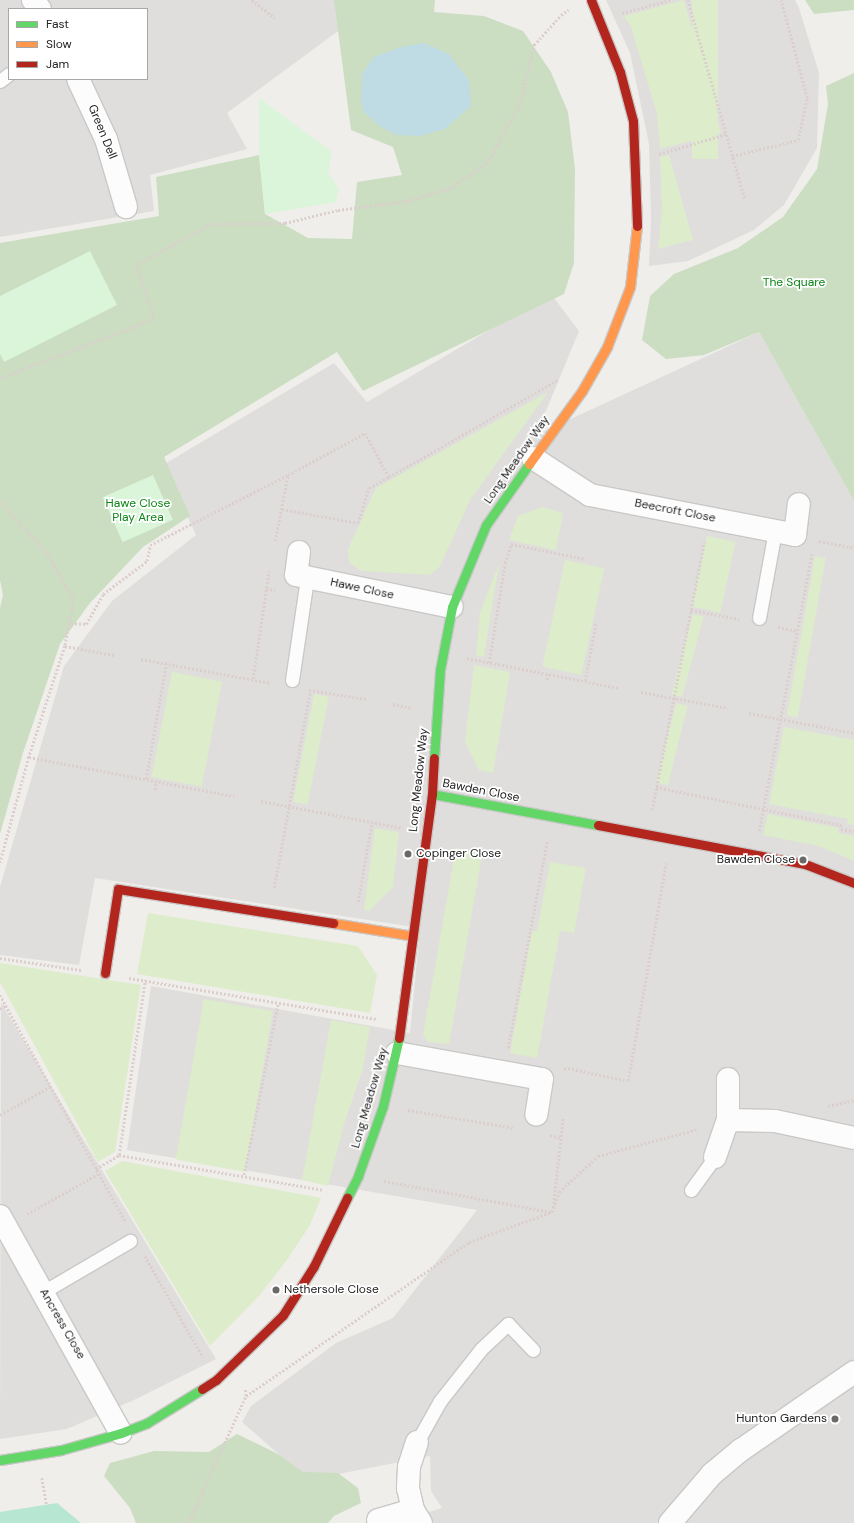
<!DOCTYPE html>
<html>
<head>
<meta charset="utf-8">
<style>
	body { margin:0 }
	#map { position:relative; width:854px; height:1523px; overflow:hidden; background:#f0eeeb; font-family:"DM Sans",sans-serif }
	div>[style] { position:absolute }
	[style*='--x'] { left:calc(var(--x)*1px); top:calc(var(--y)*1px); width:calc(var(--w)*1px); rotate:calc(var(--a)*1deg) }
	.residential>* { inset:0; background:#dfdedc }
	.grass>* { inset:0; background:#ddeccb; transform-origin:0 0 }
	.forest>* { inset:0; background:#cbdec1 }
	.park>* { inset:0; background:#daf5da; transform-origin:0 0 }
	.pitch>* { inset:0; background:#b7e6d2 }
	.water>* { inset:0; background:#bfdbe3 }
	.path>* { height:2.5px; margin-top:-1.25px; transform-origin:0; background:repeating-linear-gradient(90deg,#dccecd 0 2px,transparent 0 4px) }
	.roads { filter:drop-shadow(1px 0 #c9c8c7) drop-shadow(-1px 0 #c9c8c7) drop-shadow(0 1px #c9c8c7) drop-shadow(0 -1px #c9c8c7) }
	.lane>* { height:13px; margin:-6.5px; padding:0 6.5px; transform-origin:6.5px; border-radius:6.5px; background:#fdfcfc }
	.street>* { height:22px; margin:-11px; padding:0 11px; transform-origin:11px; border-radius:11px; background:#fdfcfc }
	.fast>* { height:9px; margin:-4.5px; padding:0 4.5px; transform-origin:4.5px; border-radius:4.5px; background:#63d668 }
	.slow>* { height:9px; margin:-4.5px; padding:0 4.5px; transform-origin:4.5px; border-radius:4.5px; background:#ff974d }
	.jam>* { height:9px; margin:-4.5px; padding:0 4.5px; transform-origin:4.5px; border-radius:4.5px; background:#b3261e }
	.dots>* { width:11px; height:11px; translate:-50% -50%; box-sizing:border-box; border:2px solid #fff; border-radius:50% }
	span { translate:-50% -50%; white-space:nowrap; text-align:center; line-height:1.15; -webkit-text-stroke:3.5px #fff; paint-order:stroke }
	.street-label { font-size:12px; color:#222 }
	.park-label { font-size:12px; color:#0c8416 }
	.poi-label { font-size:12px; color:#222 }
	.left { translate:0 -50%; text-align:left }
	.right { translate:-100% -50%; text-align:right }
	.legend { position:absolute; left:8px; top:8px; width:140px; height:72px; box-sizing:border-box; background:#fff; border:1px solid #a7a7a7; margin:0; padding:5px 7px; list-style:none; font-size:12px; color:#222 }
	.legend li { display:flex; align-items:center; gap:8px; height:20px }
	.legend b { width:20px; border:1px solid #a7a7a7 }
</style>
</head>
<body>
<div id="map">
	<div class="residential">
		<div style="clip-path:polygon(evenodd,0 0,380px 0,227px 113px,247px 149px,150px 175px,154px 211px,0 237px,0 0,9px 9px,147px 9px,147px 79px,9px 79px,9px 9px)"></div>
		<div style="clip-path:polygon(606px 0,795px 0,799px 8px,819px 73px,817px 148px,784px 205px,754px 230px,688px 261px,649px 266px,651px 217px,649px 144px,630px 53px)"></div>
		<div style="clip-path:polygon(551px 294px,579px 331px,536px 435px,759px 332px,854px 501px,854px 1523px,393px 1523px,442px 1508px,431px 1491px,430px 1456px,308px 1480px,242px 1422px,251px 1406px,336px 1343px,393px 1318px,477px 1210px,127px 1150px,151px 986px,410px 1033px,420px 928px,95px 878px,79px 965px,0 955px,0 887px,64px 666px,112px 601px,196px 535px,163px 465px,334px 363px,367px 402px)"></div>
		<div style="clip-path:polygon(1px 1003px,216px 1359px,134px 1400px,67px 1429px,0 1439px)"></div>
	</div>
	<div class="grass">
		<div style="clip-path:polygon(684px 0,721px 133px,660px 149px,657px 114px,631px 27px,624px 16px)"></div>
		<div style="left:692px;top:0;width:26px;height:159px"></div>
		<div style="clip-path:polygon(669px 155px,693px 240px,658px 249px,662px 208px,660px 157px)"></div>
		<div style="clip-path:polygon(548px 392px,470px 500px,440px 566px,430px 575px,361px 571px,349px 562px,348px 549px,376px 488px)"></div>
		<div style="clip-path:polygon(542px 507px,563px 513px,556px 550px,509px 540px,518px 516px)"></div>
		<div style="left:707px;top:536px;width:29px;height:72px;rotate:12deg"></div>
		<div style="left:815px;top:556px;width:11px;height:162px;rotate:10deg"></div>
		<div style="left:565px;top:560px;width:40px;height:109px;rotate:12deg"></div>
		<div style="clip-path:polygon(499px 564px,484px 657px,476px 655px,480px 612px)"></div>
		<div style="left:693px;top:614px;width:11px;height:83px;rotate:15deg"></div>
		<div style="clip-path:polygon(474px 665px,510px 672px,493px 773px,479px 770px,465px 742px)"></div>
		<div style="left:172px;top:672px;width:51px;height:107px;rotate:11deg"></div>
		<div style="left:314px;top:694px;width:15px;height:110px;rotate:11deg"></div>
		<div style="left:676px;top:703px;width:12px;height:82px;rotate:14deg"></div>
		<div style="clip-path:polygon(784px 727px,854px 740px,854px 825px,847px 824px,848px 819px,769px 804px)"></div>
		<div style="clip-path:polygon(768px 814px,839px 828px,838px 833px,854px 836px,854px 861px,819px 846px,763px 835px)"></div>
		<div style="clip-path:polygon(375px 828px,399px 832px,393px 887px,369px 911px,364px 910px)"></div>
		<div style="clip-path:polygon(456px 848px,482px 855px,449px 1044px,428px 1042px,423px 1035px)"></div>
		<div style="clip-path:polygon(550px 862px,586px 868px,574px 933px,560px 931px,537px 1058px,510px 1053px,532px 931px,537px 931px)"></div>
		<div style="clip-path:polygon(148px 913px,358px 946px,377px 975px,370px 1013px,137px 974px)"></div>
		<div style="clip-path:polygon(0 963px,141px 985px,115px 1152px,98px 1162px,0 982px)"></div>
		<div style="left:204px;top:999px;width:70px;height:163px;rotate:10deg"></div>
		<div style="clip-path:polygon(331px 1020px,370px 1027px,363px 1068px,344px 1124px,328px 1186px,302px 1180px)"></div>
		<div style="clip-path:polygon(122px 1161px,321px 1198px,310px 1225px,287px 1260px,259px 1296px,210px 1346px,105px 1171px)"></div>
	</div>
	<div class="forest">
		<div style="clip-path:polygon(334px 0,435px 0,434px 12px,484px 16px,523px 31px,551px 72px,568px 112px,575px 169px,574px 263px,564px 294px,363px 391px,337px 352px,164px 457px,190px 516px,143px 547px,90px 603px,60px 644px,23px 753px,0 834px,0 608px,3px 595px,0 580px,0 243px,159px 216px,156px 177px,259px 155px,265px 214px,308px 238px,352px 239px,357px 182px,402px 175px,393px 147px,351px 130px)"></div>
		<div style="clip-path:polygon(805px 0,854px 0,854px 10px,814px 14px)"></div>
		<div style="clip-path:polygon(854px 73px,854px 501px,759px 332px,704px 355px,666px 359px,642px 340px,650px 296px,674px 274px,738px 248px,783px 217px,817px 169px,828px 104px,826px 86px)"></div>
		<div style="clip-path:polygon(237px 1434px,278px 1454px,303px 1472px,338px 1473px,358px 1488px,361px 1503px,334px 1516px,328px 1523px,136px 1523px,130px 1508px,104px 1476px,110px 1463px,154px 1451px,209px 1452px)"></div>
	</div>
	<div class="park">
		<div style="clip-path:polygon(259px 98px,332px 152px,328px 172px,339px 189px,336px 202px,265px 214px,259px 155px)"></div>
		<div style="clip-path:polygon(90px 251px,117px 305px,4px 362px,0 354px,0 296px)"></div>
		<div style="left:153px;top:475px;width:49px;height:55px;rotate:66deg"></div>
	</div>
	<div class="pitch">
		<div style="clip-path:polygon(57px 1503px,81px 1523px,0 1523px,0 1512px)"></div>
	</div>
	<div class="water">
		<div style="clip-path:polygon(424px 43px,449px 54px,469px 81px,471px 106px,445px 129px,420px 136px,396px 135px,378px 125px,363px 111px,361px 100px,362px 74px,374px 57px,401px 47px)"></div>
	</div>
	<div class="path">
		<div style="--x:252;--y:0;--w:29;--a:38"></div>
		<div style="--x:688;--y:0;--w:207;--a:74"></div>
		<div style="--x:622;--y:13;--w:50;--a:-15.2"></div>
		<div style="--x:659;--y:154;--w:70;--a:-16.6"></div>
		<div style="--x:732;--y:156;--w:68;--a:-13.6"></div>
		<div style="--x:798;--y:140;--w:43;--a:-77.9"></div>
		<div style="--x:807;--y:98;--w:101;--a:-104.9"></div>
		<div style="--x:0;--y:378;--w:165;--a:-21"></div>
		<div style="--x:154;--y:319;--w:57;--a:-108.4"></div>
		<div style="--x:136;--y:265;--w:85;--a:-28.7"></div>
		<div style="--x:211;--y:224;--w:74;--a:-0.8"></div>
		<div style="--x:285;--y:223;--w:55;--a:-13.8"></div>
		<div style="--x:338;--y:210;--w:70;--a:-7.4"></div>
		<div style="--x:407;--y:201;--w:45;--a:-16.8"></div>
		<div style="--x:450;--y:188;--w:45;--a:-34"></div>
		<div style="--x:487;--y:163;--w:68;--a:-60.8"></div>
		<div style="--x:520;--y:104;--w:61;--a:-76.7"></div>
		<div style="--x:534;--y:45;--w:40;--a:-48"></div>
		<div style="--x:561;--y:15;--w:9;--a:-36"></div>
		<div style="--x:0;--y:500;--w:74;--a:48.8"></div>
		<div style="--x:49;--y:556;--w:51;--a:60.4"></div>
		<div style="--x:74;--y:600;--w:47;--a:101.1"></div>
		<div style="--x:65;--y:646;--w:117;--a:108"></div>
		<div style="--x:29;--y:757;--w:110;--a:105.3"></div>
		<div style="--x:282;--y:509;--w:77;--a:10.4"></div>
		<div style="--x:358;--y:523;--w:37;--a:-73"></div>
		<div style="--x:369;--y:488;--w:23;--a:-29"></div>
		<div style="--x:275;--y:541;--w:67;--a:-78.9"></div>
		<div style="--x:819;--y:541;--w:36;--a:11"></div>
		<div style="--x:266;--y:589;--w:9;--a:6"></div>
		<div style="--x:691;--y:610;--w:49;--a:10.6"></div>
		<div style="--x:71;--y:623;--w:15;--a:4"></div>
		<div style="--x:86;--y:624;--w:34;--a:-60"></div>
		<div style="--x:103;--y:594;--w:55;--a:-36.9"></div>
		<div style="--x:147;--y:561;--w:16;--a:-79"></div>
		<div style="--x:150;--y:545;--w:155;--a:-26.9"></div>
		<div style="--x:288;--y:475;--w:88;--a:-28.6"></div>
		<div style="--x:365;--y:433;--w:50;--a:61.4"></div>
		<div style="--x:389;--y:477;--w:195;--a:-29.9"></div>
		<div style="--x:778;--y:627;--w:19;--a:12"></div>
		<div style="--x:65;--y:646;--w:50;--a:10.4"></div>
		<div style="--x:467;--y:658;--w:155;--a:11.2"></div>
		<div style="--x:141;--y:659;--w:132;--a:10.5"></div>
		<div style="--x:489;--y:663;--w:101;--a:-80.9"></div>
		<div style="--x:505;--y:563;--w:20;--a:-72"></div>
		<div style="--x:511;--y:544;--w:76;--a:11.3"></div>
		<div style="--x:253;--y:679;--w:109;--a:-81.6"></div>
		<div style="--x:547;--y:680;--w:6;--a:-81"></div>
		<div style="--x:585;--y:681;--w:60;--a:-79.4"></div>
		<div style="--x:309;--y:690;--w:58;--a:9"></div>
		<div style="--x:641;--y:692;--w:88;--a:10.4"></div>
		<div style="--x:393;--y:704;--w:19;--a:12"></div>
		<div style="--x:749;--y:713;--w:107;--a:10.8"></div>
		<div style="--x:29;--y:757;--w:209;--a:10.8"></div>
		<div style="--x:146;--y:779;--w:117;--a:-80.1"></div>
		<div style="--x:656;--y:787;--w:189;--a:11.6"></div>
		<div style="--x:841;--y:825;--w:4;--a:90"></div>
		<div style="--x:841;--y:829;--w:13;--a:9"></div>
		<div style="--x:155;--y:790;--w:9;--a:-84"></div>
		<div style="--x:261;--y:801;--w:144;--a:10.8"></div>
		<div style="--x:652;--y:810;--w:273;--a:-79"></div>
		<div style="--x:759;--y:831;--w:283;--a:-79.2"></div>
		<div style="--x:274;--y:888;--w:199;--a:-79.6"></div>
		<div style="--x:358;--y:902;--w:81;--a:-80.1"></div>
		<div style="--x:0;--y:958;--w:82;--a:8.4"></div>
		<div style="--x:129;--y:978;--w:251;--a:9.4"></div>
		<div style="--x:0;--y:995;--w:260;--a:61"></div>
		<div style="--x:0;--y:1009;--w:6;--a:-31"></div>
		<div style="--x:508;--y:1048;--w:211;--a:-79.3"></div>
		<div style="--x:564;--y:1069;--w:4;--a:-14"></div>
		<div style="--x:568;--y:1068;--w:61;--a:12.2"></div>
		<div style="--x:628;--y:1081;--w:221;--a:-80.1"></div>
		<div style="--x:828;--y:1106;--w:27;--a:-13"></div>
		<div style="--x:408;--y:1110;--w:108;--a:9.6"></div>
		<div style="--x:0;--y:1115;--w:59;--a:-29.6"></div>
		<div style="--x:550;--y:1135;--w:11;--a:15"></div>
		<div style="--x:119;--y:1155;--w:177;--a:-81.5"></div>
		<div style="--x:96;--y:1169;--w:27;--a:-31"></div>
		<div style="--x:119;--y:1155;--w:208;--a:9.7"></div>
		<div style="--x:244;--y:1175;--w:174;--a:-78.8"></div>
		<div style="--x:384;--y:1181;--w:171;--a:10.5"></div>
		<div style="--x:553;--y:1208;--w:92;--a:-83.7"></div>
		<div style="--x:552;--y:1212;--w:21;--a:-71"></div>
		<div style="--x:559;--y:1192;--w:53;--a:-42.7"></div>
		<div style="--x:598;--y:1156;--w:104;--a:-15.1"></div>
		<div style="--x:27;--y:1214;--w:81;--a:-29.4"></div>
		<div style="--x:145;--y:1256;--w:116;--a:60.1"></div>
		<div style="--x:246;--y:1396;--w:271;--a:-34.6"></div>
		<div style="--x:469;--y:1242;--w:88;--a:-19.9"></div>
		<div style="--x:42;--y:1478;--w:27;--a:80"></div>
		<div style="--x:188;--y:1523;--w:140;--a:-65.5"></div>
		<div style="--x:246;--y:1396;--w:8;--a:-97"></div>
	</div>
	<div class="roads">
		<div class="lane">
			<div style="--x:0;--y:81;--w:11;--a:-38"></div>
			<div style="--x:759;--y:618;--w:88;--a:-79.6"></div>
			<div style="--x:292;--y:680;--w:103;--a:-81.6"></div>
			<div style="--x:691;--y:1190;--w:41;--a:-54"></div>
			<div style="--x:43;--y:1292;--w:101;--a:-30.4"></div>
			<div style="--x:417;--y:1442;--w:47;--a:-60.7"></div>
			<div style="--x:440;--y:1401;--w:66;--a:-51.7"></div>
			<div style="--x:481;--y:1349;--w:37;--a:-43"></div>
			<div style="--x:508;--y:1324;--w:36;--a:46"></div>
		</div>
		<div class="street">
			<div style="--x:33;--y:0;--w:11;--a:52"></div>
			<div style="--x:78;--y:79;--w:66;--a:65"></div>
			<div style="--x:106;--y:139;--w:71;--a:73.6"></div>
			<div style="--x:533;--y:458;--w:68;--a:33"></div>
			<div style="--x:590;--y:495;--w:209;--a:11"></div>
			<div style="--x:795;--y:535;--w:31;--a:-83"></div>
			<div style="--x:299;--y:552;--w:23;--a:97"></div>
			<div style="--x:296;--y:575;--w:159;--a:11.6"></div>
			<div style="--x:397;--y:1053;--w:147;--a:10.2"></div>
			<div style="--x:542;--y:1079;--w:36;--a:99"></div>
			<div style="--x:728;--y:1120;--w:47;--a:1.2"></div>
			<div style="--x:775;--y:1121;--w:81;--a:12.1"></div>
			<div style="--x:715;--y:1157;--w:39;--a:-71"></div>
			<div style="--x:728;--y:1120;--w:41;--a:-90"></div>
			<div style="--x:0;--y:1216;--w:248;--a:60.9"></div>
			<div style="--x:417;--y:1442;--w:26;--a:108"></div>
			<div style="--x:409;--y:1467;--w:21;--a:93"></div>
			<div style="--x:408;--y:1488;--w:23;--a:77"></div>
			<div style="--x:413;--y:1510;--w:15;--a:58"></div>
			<div style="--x:378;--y:1520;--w:36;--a:-16"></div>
			<div style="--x:670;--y:1523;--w:65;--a:-49.4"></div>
			<div style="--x:712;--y:1474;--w:38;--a:-40"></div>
			<div style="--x:741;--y:1450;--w:137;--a:-34.6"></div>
		</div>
		<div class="fast">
			<div style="--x:434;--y:758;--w:88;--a:-86.1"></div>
			<div style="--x:440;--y:670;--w:64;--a:-79.2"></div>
			<div style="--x:452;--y:607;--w:89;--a:-67.5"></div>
			<div style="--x:486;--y:525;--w:75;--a:-54.8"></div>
			<div style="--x:432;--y:794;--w:169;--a:10.6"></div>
			<div style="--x:347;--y:1198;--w:25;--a:-63"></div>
			<div style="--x:358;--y:1176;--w:74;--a:-70.3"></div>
			<div style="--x:383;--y:1106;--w:70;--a:-76.8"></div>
			<div style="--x:0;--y:1460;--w:62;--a:-9.3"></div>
			<div style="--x:61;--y:1450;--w:62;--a:-15.8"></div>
			<div style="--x:121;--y:1433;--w:28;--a:-21"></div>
			<div style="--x:147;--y:1423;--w:65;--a:-31.7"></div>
		</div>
		<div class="slow">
			<div style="--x:529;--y:464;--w:90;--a:-54"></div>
			<div style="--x:582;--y:391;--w:51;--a:-60.4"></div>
			<div style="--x:607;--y:347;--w:64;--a:-69"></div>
			<div style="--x:630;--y:287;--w:61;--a:-83.5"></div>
			<div style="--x:333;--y:923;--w:81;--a:9.2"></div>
		</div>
		<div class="jam">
			<div style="--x:591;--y:0;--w:78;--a:68.1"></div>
			<div style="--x:620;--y:72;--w:51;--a:75.1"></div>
			<div style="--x:633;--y:121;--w:105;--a:87.8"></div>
			<div style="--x:598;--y:825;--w:211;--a:10.7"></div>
			<div style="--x:805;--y:864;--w:53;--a:21.2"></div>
			<div style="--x:105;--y:973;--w:85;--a:-81.2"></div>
			<div style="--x:118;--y:889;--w:218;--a:9"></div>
			<div style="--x:399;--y:1038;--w:246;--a:-82.3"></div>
			<div style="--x:432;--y:794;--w:36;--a:-87"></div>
			<div style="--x:202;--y:1389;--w:17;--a:-33"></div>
			<div style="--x:216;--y:1380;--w:93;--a:-44.1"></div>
			<div style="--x:283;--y:1315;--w:58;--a:-57.7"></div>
			<div style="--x:314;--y:1266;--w:76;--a:-64.1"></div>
		</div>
	</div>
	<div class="dots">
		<div style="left:408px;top:854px;background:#6a6968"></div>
		<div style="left:803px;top:860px;background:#6a6968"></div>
		<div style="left:276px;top:1290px;background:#6a6968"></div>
		<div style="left:835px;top:1419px;background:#6a6968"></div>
	</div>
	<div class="street-label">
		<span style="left:102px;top:132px;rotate:68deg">Green Dell</span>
		<span style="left:517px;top:460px;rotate:-55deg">Long Meadow Way</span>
		<span style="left:675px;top:511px;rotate:11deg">Beecroft Close</span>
		<span style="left:362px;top:589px;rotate:12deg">Hawe Close</span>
		<span style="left:419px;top:780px;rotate:-84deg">Long Meadow Way</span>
		<span style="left:481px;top:791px;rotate:11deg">Bawden Close</span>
		<span style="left:370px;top:1098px;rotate:-74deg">Long Meadow Way</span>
		<span style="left:62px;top:1324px;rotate:60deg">Ancress Close</span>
	</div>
	<div class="park-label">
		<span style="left:794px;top:283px">The Square</span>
		<span style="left:138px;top:511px">Hawe Close<br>Play Area</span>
	</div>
	<div class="poi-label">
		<span class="left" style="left:416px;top:854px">Copinger Close</span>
		<span class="right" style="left:795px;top:860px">Bawden Close</span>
		<span class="left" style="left:284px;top:1290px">Nethersole Close</span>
		<span class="right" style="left:827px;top:1419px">Hunton Gardens</span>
	</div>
	<ul class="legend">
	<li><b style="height:5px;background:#63d668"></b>Fast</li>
	<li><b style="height:5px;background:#ff974d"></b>Slow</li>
	<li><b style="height:5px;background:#b3261e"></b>Jam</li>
	</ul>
</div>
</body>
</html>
